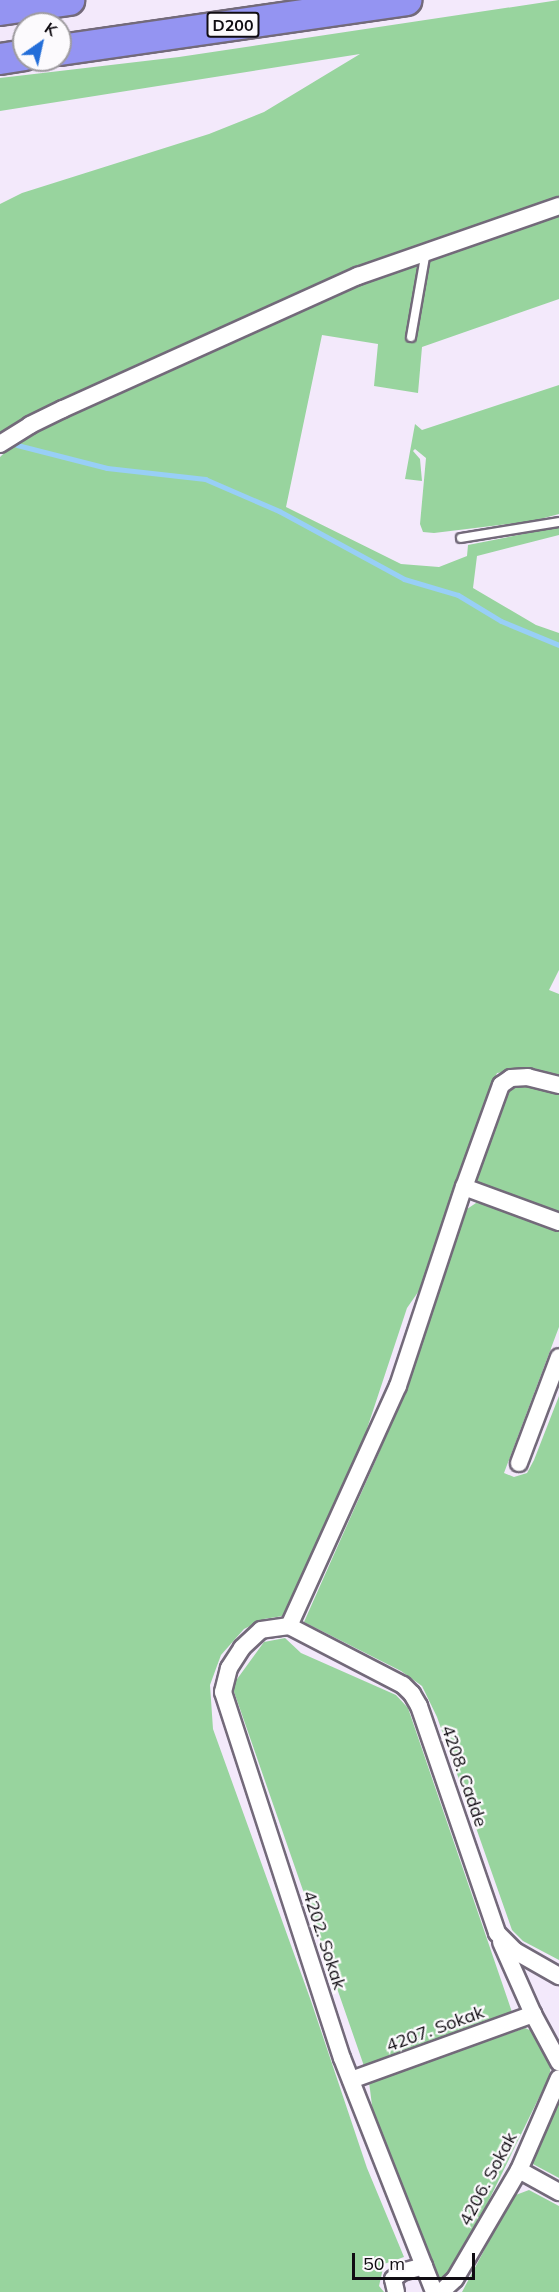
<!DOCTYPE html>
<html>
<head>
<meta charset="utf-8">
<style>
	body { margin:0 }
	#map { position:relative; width:559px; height:2292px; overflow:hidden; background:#f3e9fb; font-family:Mulish,sans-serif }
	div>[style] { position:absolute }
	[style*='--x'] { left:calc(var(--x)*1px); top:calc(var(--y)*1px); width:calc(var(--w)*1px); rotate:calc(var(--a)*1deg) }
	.green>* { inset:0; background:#98d49e }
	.stream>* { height:5px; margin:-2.5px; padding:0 2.5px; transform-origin:2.5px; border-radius:2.5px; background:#98cff6 }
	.roads { filter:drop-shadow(2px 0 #736a7a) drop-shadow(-2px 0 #736a7a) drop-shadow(0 2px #736a7a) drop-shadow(0 -2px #736a7a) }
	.lane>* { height:8px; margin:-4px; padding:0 4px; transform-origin:4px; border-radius:4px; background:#fff }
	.street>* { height:16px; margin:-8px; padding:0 8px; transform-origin:8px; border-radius:8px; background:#fff }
	.highway>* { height:30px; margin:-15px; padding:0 15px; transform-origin:15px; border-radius:15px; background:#9494f2 }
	span { translate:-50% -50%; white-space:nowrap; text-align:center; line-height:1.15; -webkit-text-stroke:4.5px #fcfafd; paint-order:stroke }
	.shield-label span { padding:2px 4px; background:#fcfafd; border:2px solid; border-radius:4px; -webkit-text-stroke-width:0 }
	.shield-label { font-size:16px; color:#100c12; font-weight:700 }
	.street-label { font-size:18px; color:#100c12 }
	.north { position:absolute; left:12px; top:12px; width:60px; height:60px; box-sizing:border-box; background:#fcfafd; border:2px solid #9e9b9f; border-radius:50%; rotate:34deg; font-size:16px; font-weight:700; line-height:24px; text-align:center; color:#100c12 }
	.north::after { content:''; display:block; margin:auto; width:21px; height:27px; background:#246ed9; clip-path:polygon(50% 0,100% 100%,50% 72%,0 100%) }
	.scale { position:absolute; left:352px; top:2253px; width:123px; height:27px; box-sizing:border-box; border:3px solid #100c12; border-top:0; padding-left:8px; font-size:18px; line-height:21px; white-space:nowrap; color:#100c12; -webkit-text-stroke:4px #fcfafd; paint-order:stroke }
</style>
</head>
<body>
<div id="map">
	<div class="green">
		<div style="clip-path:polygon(559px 0,559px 201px,404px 252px,0 433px,0 204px,22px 193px,209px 134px,264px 112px,360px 54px,0 111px,0 78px,179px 57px)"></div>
		<div style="clip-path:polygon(559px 213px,559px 299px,422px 347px,418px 393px,374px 386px,378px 344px,322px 335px,286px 507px,401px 564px,439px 567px,467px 556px,468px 545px,559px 527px,559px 535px,477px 556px,473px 588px,536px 625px,559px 633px,559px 970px,549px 990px,559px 994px,559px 1075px,533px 1068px,497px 1073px,478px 1120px,453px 1202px,423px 1285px,407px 1308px,356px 1462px,283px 1616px,264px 1619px,244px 1629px,221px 1655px,210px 1685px,213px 1729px,311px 2001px,367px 2168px,404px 2257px,384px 2264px,379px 2286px,384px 2292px,0 2292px,0 457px,18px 440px,329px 298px,434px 255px)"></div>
		<div style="clip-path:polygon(559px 385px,559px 514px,533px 521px,434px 533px,423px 532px,420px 524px,426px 458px,415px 449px,413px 451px,420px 459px,422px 481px,405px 479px,415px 424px,422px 430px)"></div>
		<div style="clip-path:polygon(521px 1081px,559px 1095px,559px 1214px,472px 1181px,511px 1087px)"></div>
		<div style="clip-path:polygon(476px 1203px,496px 1206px,559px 1231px,559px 1327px,504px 1473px,514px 1477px,527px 1473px,534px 1460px,559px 1396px,559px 1960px,523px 1941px,512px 1930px,437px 1717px,422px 1686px,401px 1671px,304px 1622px,379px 1453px,408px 1379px,467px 1209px)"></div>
		<div style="clip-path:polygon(285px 1638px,301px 1653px,396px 1695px,408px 1708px,513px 2015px,364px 2066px,232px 1686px,264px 1642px)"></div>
		<div style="clip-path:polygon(525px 2028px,532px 2031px,551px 2066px,549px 2077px,466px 2247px,441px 2283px,373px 2113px,369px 2082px)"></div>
		<div style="clip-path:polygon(559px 2099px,559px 2178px,531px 2163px)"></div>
		<div style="clip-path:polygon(529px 2190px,559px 2206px,559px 2292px,462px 2292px,513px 2196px)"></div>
	</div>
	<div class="stream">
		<div style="--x:17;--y:445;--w:93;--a:14.3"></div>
		<div style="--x:107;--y:468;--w:99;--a:6.4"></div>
		<div style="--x:205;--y:479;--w:81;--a:23.4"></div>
		<div style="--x:279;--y:511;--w:142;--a:28.5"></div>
		<div style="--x:404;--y:579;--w:56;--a:16.5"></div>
		<div style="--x:458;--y:595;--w:50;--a:31.2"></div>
		<div style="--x:501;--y:621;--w:63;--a:22.5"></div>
	</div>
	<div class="roads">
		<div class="lane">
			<div style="--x:411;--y:337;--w:87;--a:-80.1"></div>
			<div style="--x:461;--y:538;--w:99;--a:-9.3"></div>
		</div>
		<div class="street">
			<div style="--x:0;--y:444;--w:36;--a:-32"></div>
			<div style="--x:30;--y:425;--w:37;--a:-26"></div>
			<div style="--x:63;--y:409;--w:324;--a:-24.3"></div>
			<div style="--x:358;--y:276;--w:213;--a:-19.2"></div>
			<div style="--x:559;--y:1085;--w:32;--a:-166"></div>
			<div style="--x:528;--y:1077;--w:17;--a:177"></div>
			<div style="--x:511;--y:1078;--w:12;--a:145"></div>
			<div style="--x:501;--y:1085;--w:109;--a:109.9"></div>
			<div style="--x:464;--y:1187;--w:101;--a:20.2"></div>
			<div style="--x:519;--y:1463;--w:113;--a:-69.3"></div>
			<div style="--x:289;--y:1626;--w:28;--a:172"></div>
			<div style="--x:261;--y:1630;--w:26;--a:137"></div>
			<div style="--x:242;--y:1648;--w:24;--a:123"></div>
			<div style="--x:229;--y:1668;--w:25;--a:104"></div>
			<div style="--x:223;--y:1692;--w:385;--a:72"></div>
			<div style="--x:342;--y:2058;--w:251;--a:68.5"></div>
			<div style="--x:289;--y:1626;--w:264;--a:-65.6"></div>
			<div style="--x:398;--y:1386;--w:210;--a:-71.7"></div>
			<div style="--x:289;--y:1626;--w:128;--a:27.4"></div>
			<div style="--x:403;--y:1685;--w:13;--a:45"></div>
			<div style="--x:412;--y:1694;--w:14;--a:60"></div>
			<div style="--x:419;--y:1706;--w:240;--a:71"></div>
			<div style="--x:497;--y:1933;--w:25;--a:45"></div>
			<div style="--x:515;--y:1951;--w:51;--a:29.6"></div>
			<div style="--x:501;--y:1942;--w:79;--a:66"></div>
			<div style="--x:533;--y:2014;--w:55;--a:61.6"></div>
			<div style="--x:351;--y:2080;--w:194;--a:-19.9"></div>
			<div style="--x:519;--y:2170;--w:46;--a:28.8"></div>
			<div style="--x:396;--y:2292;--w:13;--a:-103"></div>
			<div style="--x:393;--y:2279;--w:11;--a:-38"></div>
			<div style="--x:402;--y:2272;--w:23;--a:-15"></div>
			<div style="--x:441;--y:2292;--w:19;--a:-43"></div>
			<div style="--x:455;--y:2279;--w:126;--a:-59.6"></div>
			<div style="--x:519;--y:2170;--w:100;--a:-66.5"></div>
		</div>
		<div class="highway">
			<div style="--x:0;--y:10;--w:70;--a:-8.2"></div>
			<div style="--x:60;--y:50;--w:350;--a:-8.2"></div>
			<div style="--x:0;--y:59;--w:24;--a:-9"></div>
		</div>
	</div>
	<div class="shield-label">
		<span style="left:233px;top:25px">D200</span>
	</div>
	<div class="street-label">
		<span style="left:464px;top:1776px;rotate:71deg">4208. Cadde</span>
		<span style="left:324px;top:1940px;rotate:72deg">4202. Sokak</span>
		<span style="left:435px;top:2029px;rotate:-20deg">4207. Sokak</span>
		<span style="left:488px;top:2179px;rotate:-62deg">4206. Sokak</span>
	</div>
	<div class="north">K</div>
	<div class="scale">50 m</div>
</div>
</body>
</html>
